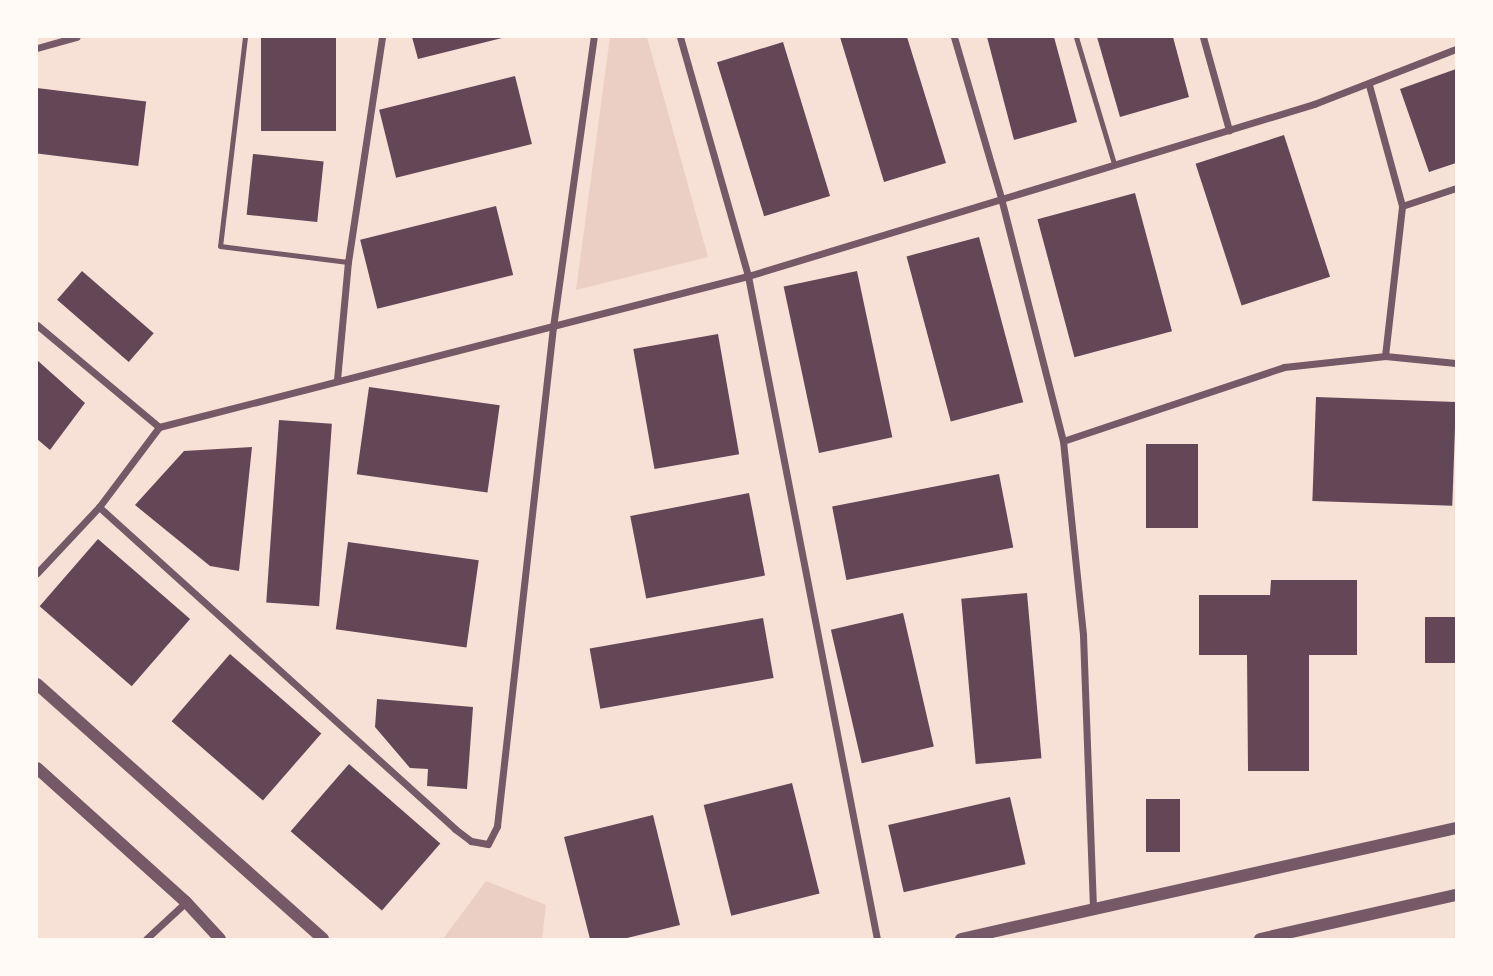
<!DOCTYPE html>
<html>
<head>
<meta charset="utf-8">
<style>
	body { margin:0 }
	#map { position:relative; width:1493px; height:976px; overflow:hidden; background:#f7e1d7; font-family:"Archivo Narrow",sans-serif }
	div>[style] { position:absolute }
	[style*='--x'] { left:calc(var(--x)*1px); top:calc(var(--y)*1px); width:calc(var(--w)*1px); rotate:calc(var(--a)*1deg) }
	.green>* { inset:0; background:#ebcfc5 }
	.building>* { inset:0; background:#644757; transform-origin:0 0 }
	.service>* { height:5px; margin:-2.5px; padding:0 2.5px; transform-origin:2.5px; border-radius:2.5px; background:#755966 }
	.minor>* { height:7px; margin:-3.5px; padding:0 3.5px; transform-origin:3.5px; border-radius:3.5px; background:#755966 }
	.tertiary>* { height:12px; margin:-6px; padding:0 6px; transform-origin:6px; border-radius:6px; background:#755966 }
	span { translate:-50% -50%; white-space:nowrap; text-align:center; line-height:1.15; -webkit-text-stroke:7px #fffaf5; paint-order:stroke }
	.frame { position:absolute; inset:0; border:38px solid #fffaf5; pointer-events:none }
</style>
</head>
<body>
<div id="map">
	<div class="green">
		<div style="clip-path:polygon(610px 37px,647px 37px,708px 257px,576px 290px)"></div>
		<div style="clip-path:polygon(486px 881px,546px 905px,542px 939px,443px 939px)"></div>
	</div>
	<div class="building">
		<div style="left:261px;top:37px;width:75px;height:94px"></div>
		<div style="clip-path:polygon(412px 37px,502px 37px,502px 38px,418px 59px)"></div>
		<div style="clip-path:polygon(840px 37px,907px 37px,946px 163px,884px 182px)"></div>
		<div style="clip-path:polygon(987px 37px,1054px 37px,1077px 122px,1014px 140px)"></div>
		<div style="clip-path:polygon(1097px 37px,1173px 37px,1189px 97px,1120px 117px)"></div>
		<div style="left:783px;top:42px;width:161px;height:69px;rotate:73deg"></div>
		<div style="clip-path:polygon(1456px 69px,1456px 163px,1429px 172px,1400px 89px)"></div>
		<div style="left:515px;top:76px;width:70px;height:140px;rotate:76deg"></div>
		<div style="left:37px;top:88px;width:110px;height:65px;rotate:7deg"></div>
		<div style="left:1284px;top:135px;width:149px;height:93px;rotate:72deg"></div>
		<div style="left:253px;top:154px;width:71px;height:61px;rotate:6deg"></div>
		<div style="left:1135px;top:193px;width:143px;height:101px;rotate:75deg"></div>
		<div style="left:496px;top:206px;width:71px;height:140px;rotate:76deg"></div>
		<div style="left:979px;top:237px;width:171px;height:75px;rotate:75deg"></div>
		<div style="left:82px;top:271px;width:95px;height:38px;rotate:41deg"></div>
		<div style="left:857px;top:271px;width:170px;height:75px;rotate:78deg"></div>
		<div style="left:718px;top:334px;width:122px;height:86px;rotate:80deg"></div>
		<div style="clip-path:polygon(37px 360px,85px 403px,50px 450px,37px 439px)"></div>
		<div style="left:369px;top:387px;width:132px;height:88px;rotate:8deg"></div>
		<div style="left:1316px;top:397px;width:140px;height:104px;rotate:2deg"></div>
		<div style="left:279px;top:420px;width:53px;height:183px;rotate:4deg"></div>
		<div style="left:1146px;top:444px;width:52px;height:84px"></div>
		<div style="clip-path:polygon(252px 447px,239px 571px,210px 566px,135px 505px,184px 451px)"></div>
		<div style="left:999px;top:474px;width:75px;height:170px;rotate:79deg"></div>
		<div style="left:749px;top:493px;width:84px;height:121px;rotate:79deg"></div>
		<div style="left:98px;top:539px;width:122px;height:89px;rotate:41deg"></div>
		<div style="left:348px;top:542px;width:132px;height:88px;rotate:8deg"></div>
		<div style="clip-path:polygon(1271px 580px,1357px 580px,1357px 655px,1309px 655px,1309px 771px,1248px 771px,1247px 655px,1199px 655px,1199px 595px,1270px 595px)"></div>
		<div style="left:1027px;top:593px;width:166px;height:66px;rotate:85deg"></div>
		<div style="left:903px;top:613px;width:137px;height:74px;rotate:77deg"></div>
		<div style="left:1425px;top:617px;width:31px;height:46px"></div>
		<div style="left:763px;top:618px;width:61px;height:176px;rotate:80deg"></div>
		<div style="left:230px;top:654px;width:121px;height:89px;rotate:41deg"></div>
		<div style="clip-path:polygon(377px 699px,473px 707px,467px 789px,427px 786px,428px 769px,410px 768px,375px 727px)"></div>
		<div style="left:349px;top:764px;width:121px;height:89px;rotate:41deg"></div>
		<div style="left:792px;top:783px;width:114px;height:91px;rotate:76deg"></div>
		<div style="left:1010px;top:797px;width:69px;height:125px;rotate:77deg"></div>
		<div style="left:1180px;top:799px;width:53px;height:34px;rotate:90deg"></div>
		<div style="clip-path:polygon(653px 815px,680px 925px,623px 939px,590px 939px,564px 837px)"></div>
	</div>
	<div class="service">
		<div style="--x:245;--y:37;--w:210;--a:96.8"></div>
		<div style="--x:220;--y:246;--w:129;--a:7.1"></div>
		<div style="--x:1076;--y:37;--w:133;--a:73.3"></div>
	</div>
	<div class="minor">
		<div style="--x:680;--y:37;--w:248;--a:74.1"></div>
		<div style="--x:748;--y:276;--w:675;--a:78.99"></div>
		<div style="--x:954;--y:37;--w:168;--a:73.7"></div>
		<div style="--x:1001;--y:198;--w:251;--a:75.7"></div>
		<div style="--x:1063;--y:441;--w:195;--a:84.1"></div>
		<div style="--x:1083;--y:635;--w:275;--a:87.9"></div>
		<div style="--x:1203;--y:37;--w:97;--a:74.4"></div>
		<div style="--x:37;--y:48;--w:41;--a:-15.8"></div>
		<div style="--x:1369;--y:85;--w:125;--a:74.7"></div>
		<div style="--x:37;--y:325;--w:159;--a:39.9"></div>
		<div style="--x:1385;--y:356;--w:151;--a:-83.5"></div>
		<div style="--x:1402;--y:206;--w:57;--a:-18.4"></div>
		<div style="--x:337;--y:380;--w:119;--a:-84.7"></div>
		<div style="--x:348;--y:262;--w:228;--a:-81.4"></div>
		<div style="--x:1063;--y:441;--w:233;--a:-18.5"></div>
		<div style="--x:1284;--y:367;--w:102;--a:-6.2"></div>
		<div style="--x:1385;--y:356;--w:71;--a:5.6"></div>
		<div style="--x:99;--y:507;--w:480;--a:42.1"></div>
		<div style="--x:455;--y:829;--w:20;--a:37"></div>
		<div style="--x:471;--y:841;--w:17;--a:10"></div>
		<div style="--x:488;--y:844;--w:20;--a:-63"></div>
		<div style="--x:497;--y:826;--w:502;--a:-83.6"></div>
		<div style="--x:553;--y:327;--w:293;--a:-82"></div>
		<div style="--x:37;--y:573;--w:91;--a:-46.8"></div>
		<div style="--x:99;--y:507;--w:100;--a:-53.1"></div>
		<div style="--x:159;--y:427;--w:608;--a:-14.38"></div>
		<div style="--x:748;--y:276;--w:592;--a:-16.9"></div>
		<div style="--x:1314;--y:104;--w:152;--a:-21.2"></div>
		<div style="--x:146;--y:939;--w:54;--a:-42.8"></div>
	</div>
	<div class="tertiary">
		<div style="--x:37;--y:684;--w:383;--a:41.7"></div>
		<div style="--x:37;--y:768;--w:200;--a:42"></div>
		<div style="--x:186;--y:902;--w:50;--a:47.4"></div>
		<div style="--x:961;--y:939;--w:507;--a:-12.64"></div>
		<div style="--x:1260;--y:939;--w:201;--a:-12.7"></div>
	</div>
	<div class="frame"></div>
</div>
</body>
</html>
